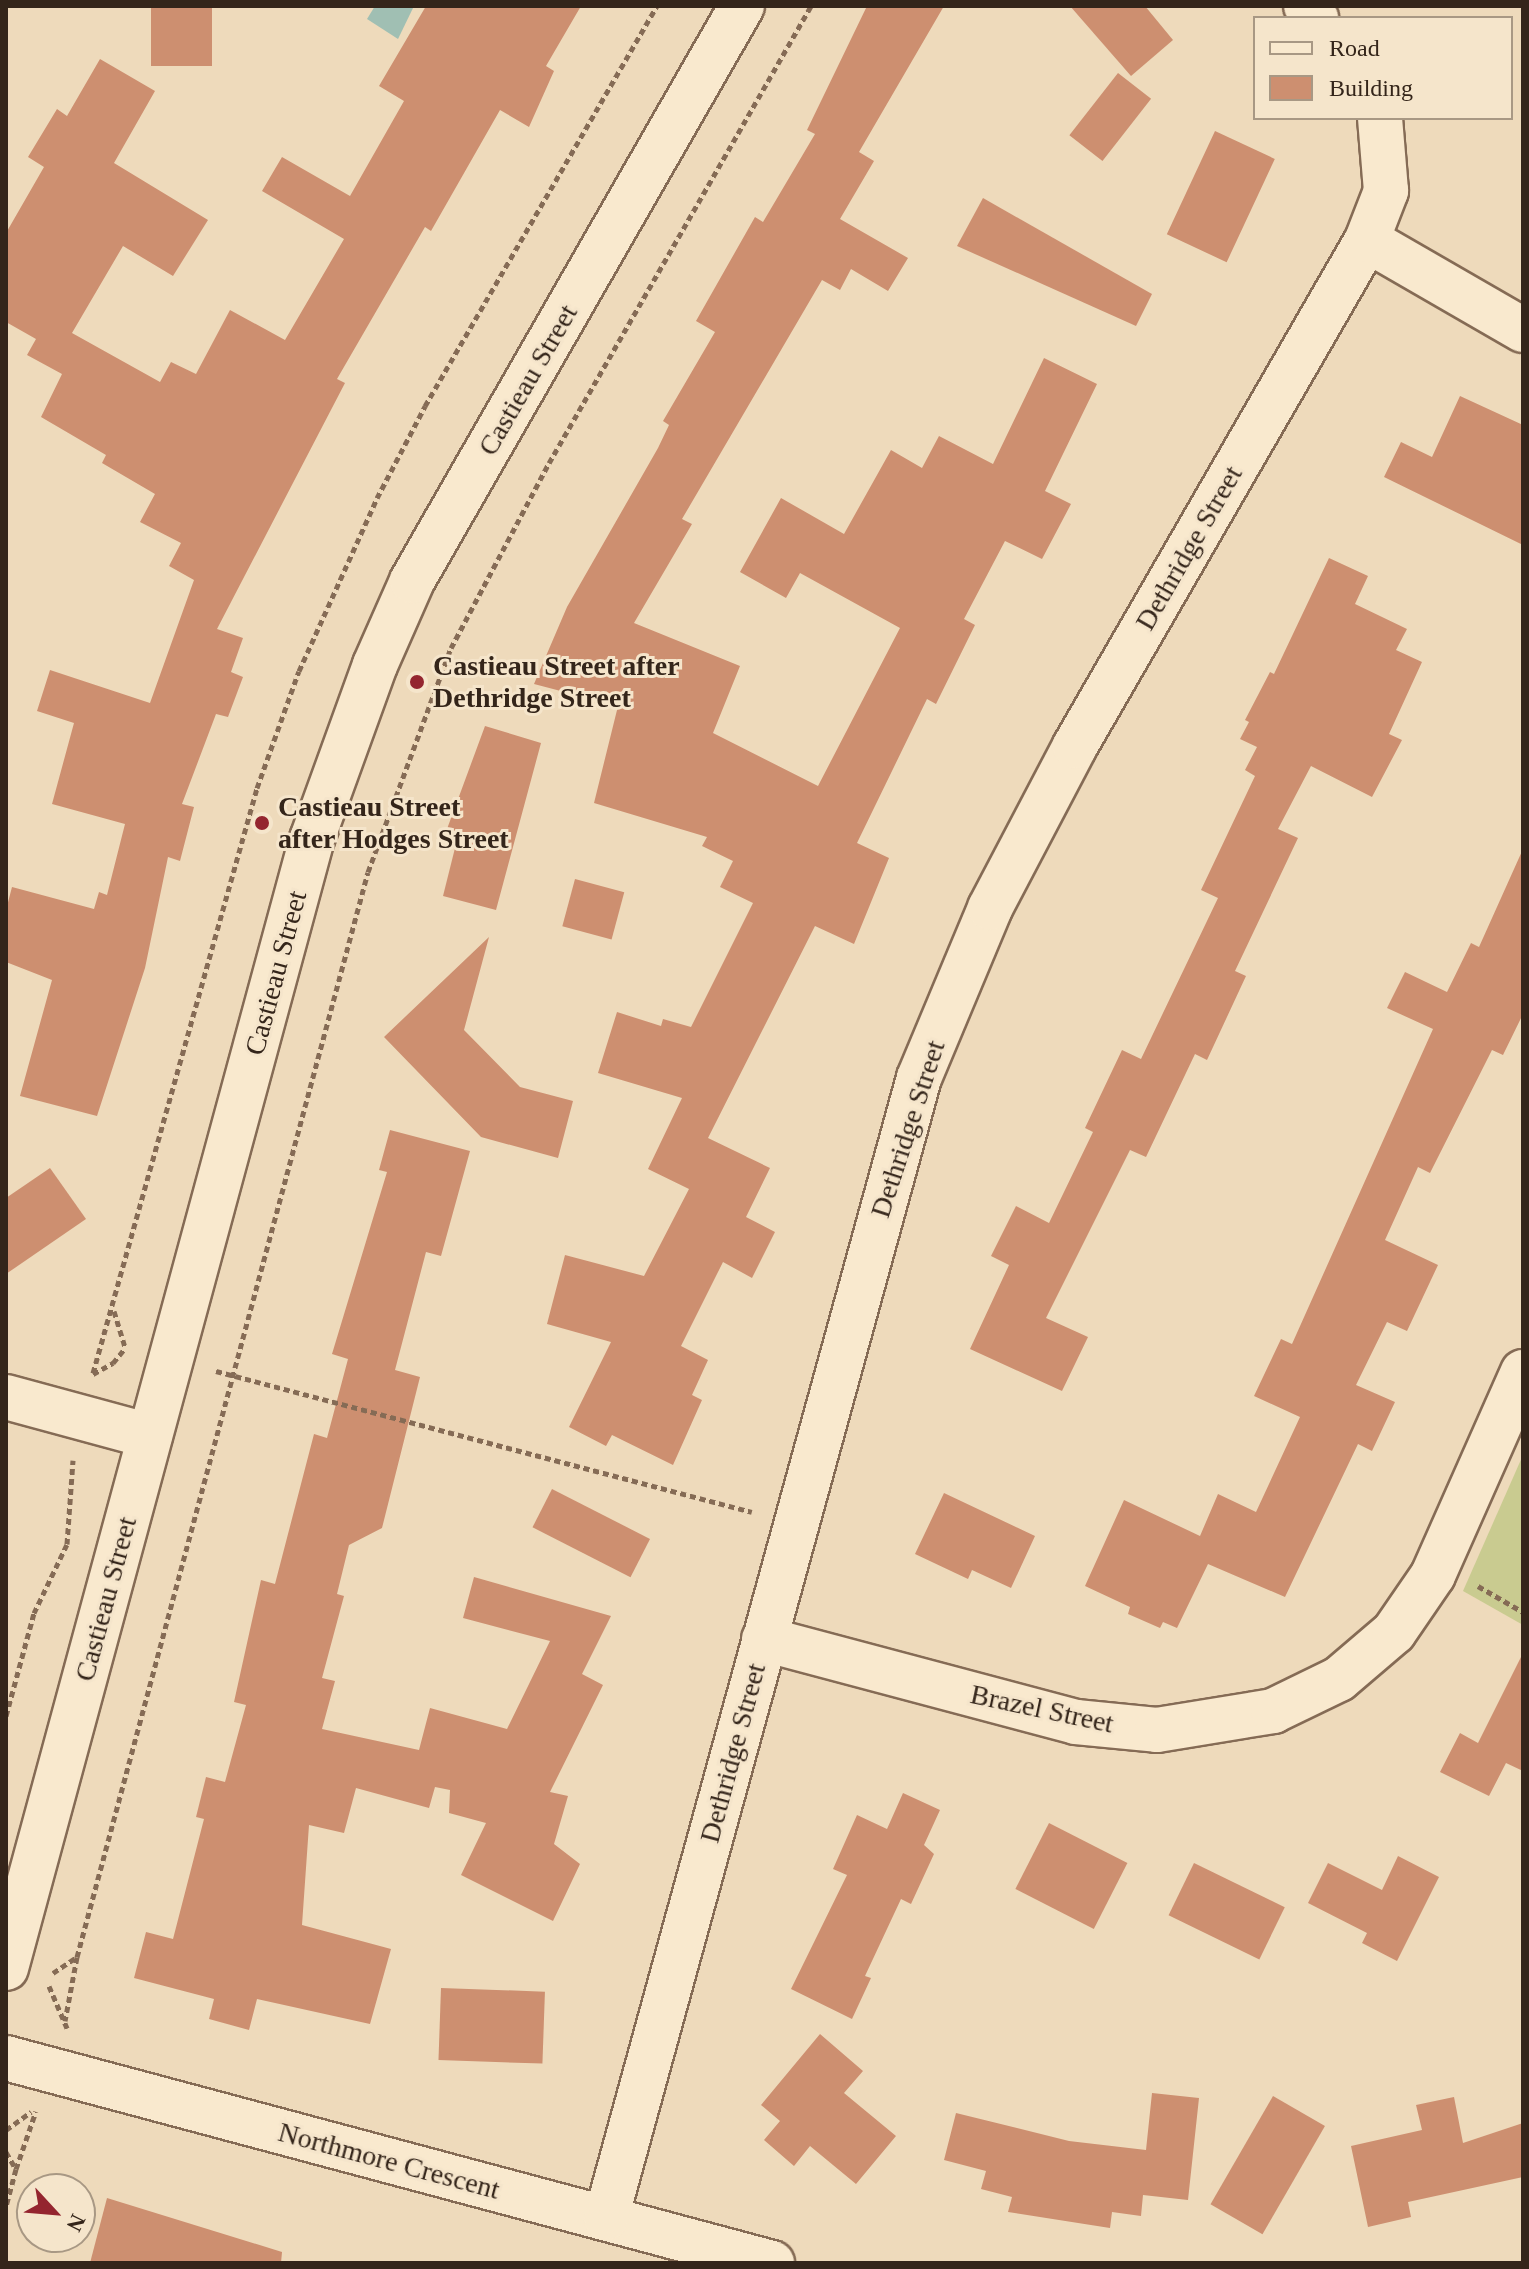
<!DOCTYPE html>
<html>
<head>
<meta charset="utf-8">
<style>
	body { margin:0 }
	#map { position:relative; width:1529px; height:2269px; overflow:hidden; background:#eedabb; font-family:"Times New Roman",serif }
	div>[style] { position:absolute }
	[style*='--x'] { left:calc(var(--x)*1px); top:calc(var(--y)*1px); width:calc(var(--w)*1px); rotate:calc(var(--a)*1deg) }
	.green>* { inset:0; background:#c9cb90 }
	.water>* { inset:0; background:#a0bfb3 }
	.building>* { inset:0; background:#cd8f70; transform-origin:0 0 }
	.path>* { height:5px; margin-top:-2.5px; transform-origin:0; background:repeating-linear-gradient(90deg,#856b55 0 6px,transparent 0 10px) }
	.roads { filter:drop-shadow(2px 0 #856b55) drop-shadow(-2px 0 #856b55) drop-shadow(0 2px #856b55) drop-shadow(0 -2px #856b55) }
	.street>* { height:44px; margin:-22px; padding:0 22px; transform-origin:22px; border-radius:22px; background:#f9e9ce }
	.secondary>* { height:44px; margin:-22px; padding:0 22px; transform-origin:22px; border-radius:22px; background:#f9e9ce }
	.dots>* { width:22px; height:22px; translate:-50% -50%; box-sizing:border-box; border:4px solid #f5e5cb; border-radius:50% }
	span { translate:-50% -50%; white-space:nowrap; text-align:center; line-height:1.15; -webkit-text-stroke:6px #f5e5cb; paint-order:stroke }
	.street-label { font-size:28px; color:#34251a }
	.poi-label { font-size:28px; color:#34251a; font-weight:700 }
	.left { translate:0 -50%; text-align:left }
	.frame { position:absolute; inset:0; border:8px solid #34251a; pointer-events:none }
	.legend { position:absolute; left:1253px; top:16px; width:260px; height:104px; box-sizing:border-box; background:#f5e5cb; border:2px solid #a89884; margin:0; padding:10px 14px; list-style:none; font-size:24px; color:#34251a }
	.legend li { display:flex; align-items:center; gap:16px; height:40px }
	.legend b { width:40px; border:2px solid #a89884 }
	.north { position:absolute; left:16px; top:2173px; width:80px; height:80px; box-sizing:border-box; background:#f5e5cb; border:2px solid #a89884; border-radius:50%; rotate:116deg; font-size:22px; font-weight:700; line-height:32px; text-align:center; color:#34251a }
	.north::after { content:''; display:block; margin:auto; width:28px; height:36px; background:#94252f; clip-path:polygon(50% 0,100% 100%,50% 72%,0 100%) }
</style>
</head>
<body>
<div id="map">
	<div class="green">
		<div style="clip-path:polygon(1523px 1455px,1523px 1625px,1463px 1591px)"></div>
	</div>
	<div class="water">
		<div style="clip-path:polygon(375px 6px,414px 6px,398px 39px,367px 19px)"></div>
	</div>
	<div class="building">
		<div style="left:151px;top:6px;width:61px;height:60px"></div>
		<div style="clip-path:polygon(426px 6px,581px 6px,546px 66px,554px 71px,529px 127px,500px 110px,431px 231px,425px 227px,337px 379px,345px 383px,217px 629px,243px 638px,231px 672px,243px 677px,228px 717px,216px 714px,182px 804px,194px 807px,180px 861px,168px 857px,145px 968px,97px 1116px,20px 1096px,52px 980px,6px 962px,6px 910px,12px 887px,94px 909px,99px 892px,107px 895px,125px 824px,52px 804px,74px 723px,37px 711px,50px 670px,150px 703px,194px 580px,169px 566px,181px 543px,140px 522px,155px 494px,102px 463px,106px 455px,41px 417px,62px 374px,27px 355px,36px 339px,6px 322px,6px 233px,44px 167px,28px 157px,57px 109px,67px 116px,100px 59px,155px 91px,114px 163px,208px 220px,173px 276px,123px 246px,72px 333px,160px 382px,171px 362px,196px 374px,230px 310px,285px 340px,344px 239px,262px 191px,282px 157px,350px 196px,404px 101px,379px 86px)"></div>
		<div style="clip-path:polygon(867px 6px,944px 6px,859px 152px,874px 161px,840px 219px,908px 258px,888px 291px,851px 269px,840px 290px,822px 280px,682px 519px,692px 524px,634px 623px,740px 666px,713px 733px,818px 786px,900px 628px,800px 573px,786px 598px,740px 572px,781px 498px,844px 534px,891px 450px,922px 468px,939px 436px,993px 464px,1044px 358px,1097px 384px,1045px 491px,1071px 504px,1042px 559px,1005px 541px,964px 619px,975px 625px,936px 704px,927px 699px,857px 843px,889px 858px,854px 944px,815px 926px,708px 1138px,770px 1168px,746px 1217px,775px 1232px,752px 1278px,723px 1262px,681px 1346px,708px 1360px,692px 1395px,702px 1400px,673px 1465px,612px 1435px,606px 1446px,569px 1427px,611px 1342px,547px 1324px,565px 1255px,644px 1276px,689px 1189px,648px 1169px,682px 1098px,598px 1073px,617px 1012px,661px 1026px,663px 1019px,691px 1027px,753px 903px,720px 887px,733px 861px,702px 846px,707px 837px,594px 803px,618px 706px,534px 684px,567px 607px,658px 448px,669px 425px,663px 421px,715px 332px,696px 321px,755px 217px,763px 222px,815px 134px,807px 130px)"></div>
		<div style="clip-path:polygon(1070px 6px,1145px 6px,1173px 40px,1131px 76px)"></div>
		<div style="left:1118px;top:73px;width:42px;height:79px;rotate:38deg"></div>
		<div style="left:1215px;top:131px;width:66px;height:114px;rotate:25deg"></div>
		<div style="clip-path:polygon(983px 198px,1152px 294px,1136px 326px,957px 246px)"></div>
		<div style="clip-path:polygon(1460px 396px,1523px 425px,1523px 545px,1384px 477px,1401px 442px,1432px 457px)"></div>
		<div style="clip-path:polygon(1329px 558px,1368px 576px,1355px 604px,1407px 629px,1396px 650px,1422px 662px,1389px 734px,1402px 740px,1372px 797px,1311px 766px,1278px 829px,1298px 838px,1235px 971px,1246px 976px,1207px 1060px,1195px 1054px,1146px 1157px,1130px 1150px,1046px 1318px,1088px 1337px,1062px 1391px,970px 1349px,1009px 1265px,991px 1256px,1016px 1206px,1049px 1223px,1093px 1132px,1085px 1128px,1122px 1050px,1141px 1059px,1218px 898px,1201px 890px,1255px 776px,1245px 770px,1257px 747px,1240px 739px,1249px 722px,1245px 720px,1270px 672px,1274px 674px)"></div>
		<div style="clip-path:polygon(485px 726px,541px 743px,496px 910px,443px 896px,459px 832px,447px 829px)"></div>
		<div style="clip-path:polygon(1523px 849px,1523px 1014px,1503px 1055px,1492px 1050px,1430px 1173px,1418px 1167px,1385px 1240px,1438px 1265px,1407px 1331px,1387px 1322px,1356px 1385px,1395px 1402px,1372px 1451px,1358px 1444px,1285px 1597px,1208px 1564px,1177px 1628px,1163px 1622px,1160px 1628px,1128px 1614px,1130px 1607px,1085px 1586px,1124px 1500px,1200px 1536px,1218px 1494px,1256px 1512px,1300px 1417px,1254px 1396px,1281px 1339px,1292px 1344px,1433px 1029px,1387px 1008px,1405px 972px,1447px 992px,1471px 943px,1479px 947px)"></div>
		<div style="left:575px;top:879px;width:51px;height:49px;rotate:15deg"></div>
		<div style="clip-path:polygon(489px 937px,464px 1030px,520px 1087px,573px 1101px,558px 1158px,481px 1137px,384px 1037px)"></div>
		<div style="clip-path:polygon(390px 1130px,470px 1151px,441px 1256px,426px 1252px,395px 1370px,420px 1377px,382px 1528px,349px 1545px,337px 1594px,344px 1596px,322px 1678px,335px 1681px,322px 1729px,419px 1750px,430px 1708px,507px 1729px,550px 1641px,463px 1618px,474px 1577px,611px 1616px,582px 1674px,603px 1685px,550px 1792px,568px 1796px,554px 1844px,580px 1864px,553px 1921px,461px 1875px,486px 1823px,449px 1813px,450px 1790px,435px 1787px,429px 1808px,356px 1788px,344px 1833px,309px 1825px,302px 1925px,391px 1949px,370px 2024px,257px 1999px,249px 2030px,209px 2019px,214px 1999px,134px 1978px,146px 1932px,173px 1939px,204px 1819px,196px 1817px,206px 1777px,225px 1782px,246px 1705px,234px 1702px,261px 1580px,275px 1584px,314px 1434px,327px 1438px,348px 1359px,332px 1354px,387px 1172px,379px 1170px)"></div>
		<div style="clip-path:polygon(50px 1168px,86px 1219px,6px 1274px,6px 1198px)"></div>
		<div style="left:552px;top:1489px;width:110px;height:43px;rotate:27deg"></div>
		<div style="clip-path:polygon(944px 1493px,1035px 1536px,1011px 1588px,972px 1570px,968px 1579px,915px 1554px)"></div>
		<div style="clip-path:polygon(1523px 1653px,1523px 1771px,1506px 1763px,1489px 1796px,1440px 1772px,1460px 1733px,1478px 1743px)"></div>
		<div style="clip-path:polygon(903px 1793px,940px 1810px,924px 1845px,934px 1854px,911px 1904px,901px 1899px,865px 1976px,871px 1978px,852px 2019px,791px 1989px,847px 1875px,833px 1869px,857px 1815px,887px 1829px)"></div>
		<div style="left:1049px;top:1823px;width:88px;height:74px;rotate:27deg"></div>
		<div style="clip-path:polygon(1398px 1856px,1439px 1877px,1397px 1961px,1362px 1943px,1367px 1933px,1308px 1903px,1328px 1863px,1382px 1890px)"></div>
		<div style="left:1194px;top:1863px;width:101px;height:58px;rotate:26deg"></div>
		<div style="left:441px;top:1988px;width:104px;height:72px;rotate:2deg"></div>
		<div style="clip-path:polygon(820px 2034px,863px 2071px,844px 2093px,896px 2136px,856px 2184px,810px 2146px,794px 2166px,764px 2140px,780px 2121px,761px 2105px)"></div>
		<div style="clip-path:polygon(1152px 2093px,1199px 2098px,1188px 2200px,1143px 2195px,1141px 2216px,1112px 2212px,1110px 2228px,1008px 2212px,1012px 2197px,981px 2189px,986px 2171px,944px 2160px,956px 2113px,1069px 2141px,1146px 2150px)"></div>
		<div style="left:1273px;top:2096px;width:60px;height:125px;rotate:30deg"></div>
		<div style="clip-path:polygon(1454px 2097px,1463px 2143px,1523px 2123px,1523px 2177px,1408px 2202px,1411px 2217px,1368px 2227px,1351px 2146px,1422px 2130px,1416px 2105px)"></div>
		<div style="clip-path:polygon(107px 2198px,282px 2252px,281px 2263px,90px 2263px)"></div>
	</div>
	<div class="path">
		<div style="--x:114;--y:1311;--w:37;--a:73"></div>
		<div style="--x:216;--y:1371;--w:554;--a:14.74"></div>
		<div style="--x:93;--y:1373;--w:608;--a:-74.34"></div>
		<div style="--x:257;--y:788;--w:124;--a:-70.3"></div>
		<div style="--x:299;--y:671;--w:190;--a:-65.7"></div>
		<div style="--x:377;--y:498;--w:104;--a:-62.4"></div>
		<div style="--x:425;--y:406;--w:462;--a:-59.9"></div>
		<div style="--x:93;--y:1374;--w:23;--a:-29"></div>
		<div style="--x:113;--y:1363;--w:19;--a:-51"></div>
		<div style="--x:1478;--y:1586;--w:52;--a:30"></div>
		<div style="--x:6;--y:1716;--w:107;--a:-74.8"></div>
		<div style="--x:34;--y:1613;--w:76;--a:-64.4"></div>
		<div style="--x:67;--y:1544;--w:84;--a:-85.9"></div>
		<div style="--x:77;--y:1957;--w:1123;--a:-74.99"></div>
		<div style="--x:368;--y:872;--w:239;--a:-69.7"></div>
		<div style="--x:451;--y:648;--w:209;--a:-62.1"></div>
		<div style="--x:549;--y:463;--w:527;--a:-60.17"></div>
		<div style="--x:53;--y:1973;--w:29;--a:-34"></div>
		<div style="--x:77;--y:1957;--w:65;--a:100.6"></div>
		<div style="--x:49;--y:1986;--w:46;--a:66.8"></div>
		<div style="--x:6;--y:2130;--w:31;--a:-36"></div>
		<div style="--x:6;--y:2152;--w:20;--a:60"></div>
		<div style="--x:16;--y:2169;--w:38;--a:105"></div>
		<div style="--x:16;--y:2169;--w:61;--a:-71"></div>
	</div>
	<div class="roads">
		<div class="street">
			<div style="--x:1306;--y:6;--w:16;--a:50"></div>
			<div style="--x:1367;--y:240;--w:180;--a:30"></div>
			<div style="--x:6;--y:1397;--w:149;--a:15.2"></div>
			<div style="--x:764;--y:1639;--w:323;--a:14.9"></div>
			<div style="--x:1076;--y:1722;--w:81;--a:5.6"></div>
			<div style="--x:1157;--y:1730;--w:118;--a:-9.3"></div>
			<div style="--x:1273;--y:1711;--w:73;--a:-25.9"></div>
			<div style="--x:1339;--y:1679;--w:72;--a:-40.5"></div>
			<div style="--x:1394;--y:1632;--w:69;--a:-55.6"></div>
			<div style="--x:1433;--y:1575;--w:222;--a:-66.1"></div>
			<div style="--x:6;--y:2058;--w:793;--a:14.98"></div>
			<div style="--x:606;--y:2218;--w:1182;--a:-74.65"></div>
			<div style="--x:919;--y:1078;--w:184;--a:-67.3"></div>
			<div style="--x:990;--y:908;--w:183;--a:-62.3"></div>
			<div style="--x:1075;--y:746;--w:584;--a:-60.01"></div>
			<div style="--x:1367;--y:240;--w:53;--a:-68.8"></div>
			<div style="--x:1386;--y:191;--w:73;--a:-94.7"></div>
		</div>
		<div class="secondary">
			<div style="--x:6;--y:1968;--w:1170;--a:-74.84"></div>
			<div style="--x:312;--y:839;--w:185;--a:-70.1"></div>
			<div style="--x:375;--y:665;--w:92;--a:-66.2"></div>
			<div style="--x:412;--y:581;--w:663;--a:-60.15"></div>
		</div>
	</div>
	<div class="dots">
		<div style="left:417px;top:682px;background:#94252f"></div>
		<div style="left:262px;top:823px;background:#94252f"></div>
	</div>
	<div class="street-label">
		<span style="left:528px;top:380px;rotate:-60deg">Castieau Street</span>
		<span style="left:1189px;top:548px;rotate:-60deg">Dethridge Street</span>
		<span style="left:276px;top:973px;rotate:-75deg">Castieau Street</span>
		<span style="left:908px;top:1129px;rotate:-72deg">Dethridge Street</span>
		<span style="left:106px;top:1599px;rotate:-75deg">Castieau Street</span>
		<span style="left:1042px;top:1709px;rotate:12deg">Brazel Street</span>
		<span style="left:733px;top:1753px;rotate:-75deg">Dethridge Street</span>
		<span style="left:389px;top:2161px;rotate:15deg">Northmore Crescent</span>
	</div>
	<div class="poi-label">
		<span class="left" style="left:433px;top:682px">Castieau Street after<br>Dethridge Street</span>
		<span class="left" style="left:278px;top:823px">Castieau Street<br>after Hodges Street</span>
	</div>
	<div class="frame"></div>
	<ul class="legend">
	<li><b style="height:10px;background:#f9e9ce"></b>Road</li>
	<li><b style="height:22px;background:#cd8f70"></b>Building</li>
	</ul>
	<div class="north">N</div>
</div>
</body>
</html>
